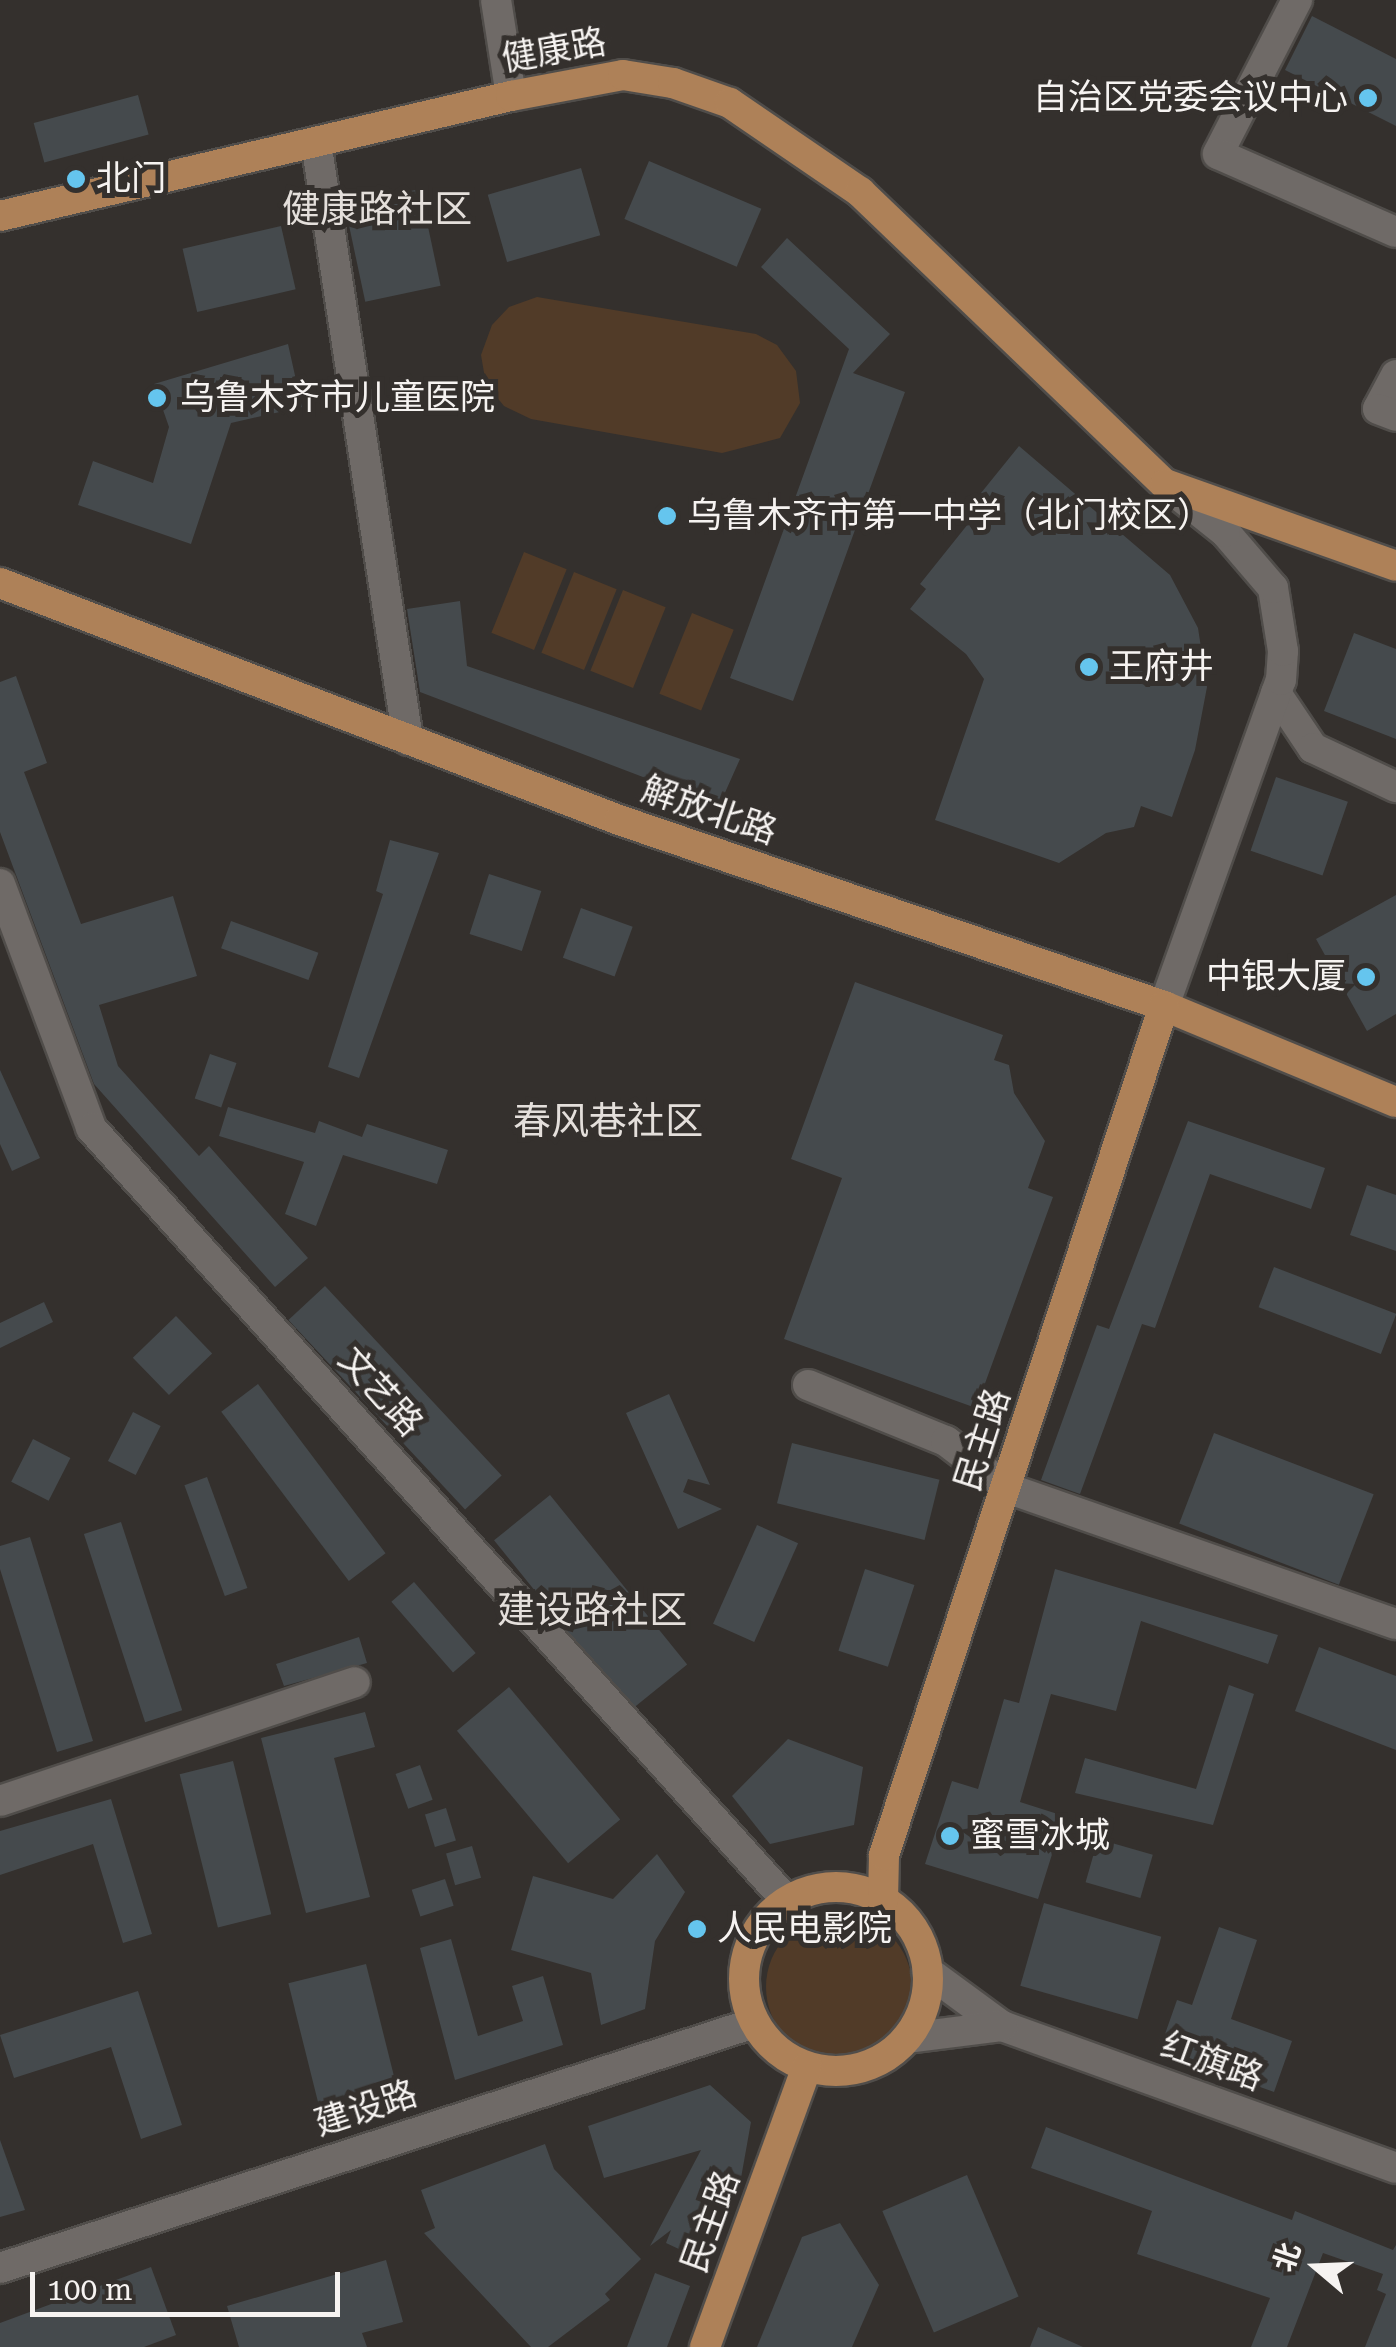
<!DOCTYPE html>
<html>
<head>
<meta charset="utf-8">
<style>
	body { margin:0 }
	#map { position:relative; width:1396px; height:2347px; overflow:hidden; background:#34302d; font-family:"Roboto Serif","Noto Sans SC",serif }
	div>[style] { position:absolute }
	[style*='--x'] { left:calc(var(--x)*1px); top:calc(var(--y)*1px); width:calc(var(--w)*1px); rotate:calc(var(--a)*1deg) }
	.green>* { inset:0; background:#513b28; transform-origin:0 0 }
	.round { border-radius:50% }
	.building>* { inset:0; background:#454a4d; transform-origin:0 0 }
	.roads { filter:drop-shadow(2px 0 #504d4a) drop-shadow(-2px 0 #504d4a) drop-shadow(0 2px #504d4a) drop-shadow(0 -2px #504d4a) }
	.minor>* { height:30px; margin:-15px; padding:0 15px; transform-origin:15px; border-radius:15px; background:#6f6a67 }
	.major>* { height:30px; margin:-15px; padding:0 15px; transform-origin:15px; border-radius:15px; background:#ae8158 }
	.major>.ring { margin:-15px; padding:0; box-sizing:content-box; background:none; border:30px solid #ae8158; border-radius:50% }
	.dots>* { width:28px; height:28px; translate:-50% -50%; box-sizing:border-box; border:5px solid #34302d; border-radius:50% }
	span { translate:-50% -50%; white-space:nowrap; text-align:center; line-height:1.15; -webkit-text-stroke:10px #34302d; paint-order:stroke }
	.street-label { font-size:35px; color:#f6f3f1 }
	.poi-label { font-size:35px; color:#f6f3f1 }
	.right { translate:-100% -50%; text-align:right }
	.left { translate:0 -50%; text-align:left }
	.neighbourhood-label { font-size:38px; color:#e4dfdb }
	.north { position:absolute; left:1266px; top:2217px; width:100px; height:100px; -webkit-text-stroke:8px #34302d; paint-order:stroke; rotate:289deg; font-size:28px; font-weight:700; line-height:40px; text-align:center; color:#f6f3f1 }
	.north::after { content:''; display:block; margin:auto; width:35px; height:45px; background:#f6f3f1; clip-path:polygon(50% 0,100% 100%,50% 72%,0 100%) }
	.scale { position:absolute; left:30px; top:2272px; width:310px; height:45px; box-sizing:border-box; border:5px solid #f6f3f1; border-top:0; padding-left:12px; font-size:30px; line-height:35px; white-space:nowrap; color:#f6f3f1; -webkit-text-stroke:8px #34302d; paint-order:stroke }
</style>
</head>
<body>
<div id="map">
	<div class="green">
		<div style="clip-path:polygon(537px 297px,756px 334px,777px 345px,796px 371px,800px 403px,780px 438px,722px 453px,531px 419px,504px 406px,486px 384px,481px 355px,492px 325px,509px 307px)"></div>
		<div style="left:524px;top:552px;width:46px;height:87px;rotate:22deg"></div>
		<div style="left:574px;top:572px;width:46px;height:87px;rotate:22deg"></div>
		<div style="left:623px;top:590px;width:46px;height:87px;rotate:22deg"></div>
		<div style="left:692px;top:613px;width:45px;height:87px;rotate:22deg"></div>
		<div class="round" style="left:766px;top:1914px;width:146px;height:146px"></div>
	</div>
	<div class="building">
		<div style="clip-path:polygon(1312px 16px,1396px 59px,1396px 126px,1285px 70px)"></div>
		<div style="left:138px;top:95px;width:41px;height:108px;rotate:75deg"></div>
		<div style="left:649px;top:161px;width:122px;height:63px;rotate:23deg"></div>
		<div style="left:581px;top:168px;width:70px;height:97px;rotate:74deg"></div>
		<div style="left:420px;top:189px;width:99px;height:77px;rotate:78deg"></div>
		<div style="left:281px;top:226px;width:65px;height:101px;rotate:77deg"></div>
		<div style="clip-path:polygon(787px 238px,890px 334px,853px 373px,905px 392px,793px 701px,730px 678px,849px 349px,761px 267px)"></div>
		<div style="clip-path:polygon(288px 344px,302px 407px,231px 423px,191px 544px,78px 505px,93px 461px,153px 483px,169px 427px,154px 384px)"></div>
		<div style="clip-path:polygon(1019px 446px,1170px 575px,1198px 628px,1207px 687px,1195px 750px,1172px 817px,1141px 806px,1134px 827px,1106px 833px,1059px 863px,935px 820px,984px 679px,966px 654px,910px 609px,926px 589px,920px 584px,988px 499px,981px 493px)"></div>
		<div style="clip-path:polygon(460px 601px,467px 666px,740px 759px,719px 806px,420px 692px,407px 609px)"></div>
		<div style="clip-path:polygon(1354px 633px,1396px 649px,1396px 739px,1324px 711px)"></div>
		<div style="clip-path:polygon(16px 676px,47px 763px,24px 772px,81px 924px,173px 896px,197px 976px,99px 1005px,118px 1066px,199px 1156px,209px 1146px,308px 1258px,275px 1287px,94px 1084px,0 832px,0 682px)"></div>
		<div style="left:1276px;top:777px;width:76px;height:78px;rotate:19deg"></div>
		<div style="clip-path:polygon(390px 840px,439px 853px,359px 1078px,328px 1067px,383px 894px,376px 891px)"></div>
		<div style="left:489px;top:874px;width:55px;height:63px;rotate:18deg"></div>
		<div style="clip-path:polygon(1396px 895px,1396px 1014px,1367px 1031px,1316px 939px)"></div>
		<div style="left:581px;top:908px;width:55px;height:53px;rotate:20deg"></div>
		<div style="left:231px;top:921px;width:93px;height:29px;rotate:20deg"></div>
		<div style="clip-path:polygon(855px 982px,1003px 1035px,994px 1060px,1009px 1065px,1014px 1093px,1045px 1141px,1028px 1188px,1053px 1197px,976px 1408px,784px 1339px,842px 1178px,791px 1159px)"></div>
		<div style="left:210px;top:1054px;width:28px;height:47px;rotate:19deg"></div>
		<div style="clip-path:polygon(0 1070px,40px 1158px,12px 1171px,0 1144px)"></div>
		<div style="clip-path:polygon(228px 1107px,315px 1133px,319px 1121px,362px 1137px,367px 1124px,448px 1150px,437px 1184px,343px 1155px,316px 1226px,285px 1214px,304px 1162px,219px 1136px)"></div>
		<div style="clip-path:polygon(1188px 1121px,1325px 1168px,1311px 1209px,1210px 1174px,1155px 1328px,1142px 1324px,1080px 1494px,1041px 1480px,1097px 1325px,1109px 1329px)"></div>
		<div style="clip-path:polygon(1367px 1185px,1396px 1195px,1396px 1251px,1350px 1235px)"></div>
		<div style="left:1274px;top:1267px;width:131px;height:43px;rotate:21deg"></div>
		<div style="left:325px;top:1286px;width:259px;height:50px;rotate:47deg"></div>
		<div style="clip-path:polygon(44px 1302px,53px 1322px,0 1348px,0 1323px)"></div>
		<div style="left:176px;top:1316px;width:52px;height:60px;rotate:46deg"></div>
		<div style="left:258px;top:1384px;width:212px;height:46px;rotate:53deg"></div>
		<div style="clip-path:polygon(669px 1394px,710px 1485px,688px 1479px,683px 1492px,722px 1509px,678px 1529px,626px 1413px)"></div>
		<div style="left:133px;top:1412px;width:31px;height:55px;rotate:27deg"></div>
		<div style="left:1214px;top:1433px;width:171px;height:97px;rotate:21deg"></div>
		<div style="left:33px;top:1439px;width:42px;height:48px;rotate:27deg"></div>
		<div style="left:792px;top:1443px;width:152px;height:62px;rotate:14deg"></div>
		<div style="left:207px;top:1477px;width:118px;height:24px;rotate:70deg"></div>
		<div style="left:550px;top:1495px;width:218px;height:72px;rotate:51deg"></div>
		<div style="left:121px;top:1522px;width:198px;height:39px;rotate:72deg"></div>
		<div style="left:757px;top:1525px;width:45px;height:108px;rotate:24deg"></div>
		<div style="clip-path:polygon(30px 1537px,93px 1741px,57px 1752px,0 1569px,0 1546px)"></div>
		<div style="left:865px;top:1569px;width:52px;height:86px;rotate:18deg"></div>
		<div style="clip-path:polygon(1055px 1569px,1278px 1635px,1268px 1664px,1141px 1621px,1116px 1711px,1051px 1694px,1020px 1802px,1064px 1816px,1038px 1899px,925px 1864px,952px 1781px,978px 1789px,1004px 1699px,1019px 1703px)"></div>
		<div style="left:414px;top:1582px;width:94px;height:30px;rotate:49deg"></div>
		<div style="clip-path:polygon(359px 1637px,367px 1663px,284px 1686px,276px 1664px)"></div>
		<div style="clip-path:polygon(1319px 1647px,1396px 1676px,1396px 1750px,1295px 1711px)"></div>
		<div style="clip-path:polygon(1229px 1685px,1254px 1694px,1213px 1825px,1075px 1793px,1085px 1758px,1196px 1789px)"></div>
		<div style="left:509px;top:1687px;width:173px;height:68px;rotate:50deg"></div>
		<div style="clip-path:polygon(365px 1712px,375px 1747px,334px 1758px,370px 1897px,306px 1913px,261px 1738px)"></div>
		<div style="clip-path:polygon(788px 1739px,863px 1767px,854px 1825px,770px 1844px,732px 1796px)"></div>
		<div style="left:233px;top:1761px;width:158px;height:55px;rotate:76deg"></div>
		<div style="left:420px;top:1765px;width:37px;height:26px;rotate:70deg"></div>
		<div style="clip-path:polygon(111px 1799px,152px 1934px,123px 1943px,93px 1844px,0 1875px,0 1831px)"></div>
		<div style="left:446px;top:1808px;width:34px;height:22px;rotate:73deg"></div>
		<div style="left:1098px;top:1839px;width:57px;height:45px;rotate:16deg"></div>
		<div style="left:472px;top:1846px;width:33px;height:27px;rotate:74deg"></div>
		<div style="clip-path:polygon(657px 1854px,685px 1892px,655px 1941px,645px 2009px,601px 2025px,591px 1973px,511px 1950px,533px 1876px,613px 1899px)"></div>
		<div style="left:445px;top:1879px;width:28px;height:35px;rotate:72deg"></div>
		<div style="left:1044px;top:1903px;width:122px;height:86px;rotate:16deg"></div>
		<div style="clip-path:polygon(1219px 1927px,1257px 1940px,1231px 2019px,1292px 2041px,1274px 2092px,1159px 2051px,1177px 2000px,1192px 2005px)"></div>
		<div style="clip-path:polygon(451px 1939px,478px 2036px,523px 2021px,512px 1986px,543px 1976px,563px 2045px,455px 2080px,420px 1948px)"></div>
		<div style="left:366px;top:1964px;width:135px;height:80px;rotate:76deg"></div>
		<div style="clip-path:polygon(138px 1991px,182px 2125px,141px 2139px,111px 2047px,14px 2078px,0 2035px)"></div>
		<div style="clip-path:polygon(710px 2085px,751px 2122px,741px 2178px,698px 2258px,666px 2243px,671px 2230px,650px 2246px,701px 2150px,604px 2178px,588px 2126px)"></div>
		<div style="clip-path:polygon(1046px 2127px,1292px 2220px,1295px 2211px,1393px 2250px,1396px 2245px,1396px 2347px,1365px 2347px,1386px 2294px,1377px 2290px,1383px 2274px,1323px 2253px,1287px 2347px,1251px 2347px,1270px 2298px,1137px 2254px,1152px 2211px,1031px 2168px)"></div>
		<div style="clip-path:polygon(0 2140px,25px 2210px,0 2217px)"></div>
		<div style="clip-path:polygon(545px 2144px,554px 2169px,641px 2259px,605px 2294px,610px 2300px,548px 2347px,531px 2347px,424px 2233px,435px 2228px,421px 2190px)"></div>
		<div style="left:967px;top:2175px;width:132px;height:92px;rotate:67deg"></div>
		<div style="clip-path:polygon(840px 2223px,879px 2285px,852px 2347px,757px 2347px,802px 2237px)"></div>
		<div style="clip-path:polygon(386px 2260px,403px 2322px,362px 2333px,367px 2347px,239px 2347px,227px 2306px)"></div>
		<div style="clip-path:polygon(151px 2267px,176px 2335px,144px 2347px,0 2347px,0 2323px)"></div>
		<div style="clip-path:polygon(655px 2273px,690px 2286px,667px 2347px,627px 2347px)"></div>
		<div style="clip-path:polygon(1038px 2327px,1083px 2347px,1030px 2347px)"></div>
	</div>
	<div class="roads">
		<div class="minor">
			<div style="--x:496;--y:0;--w:97;--a:81.1"></div>
			<div style="--x:1297;--y:0;--w:173;--a:117.2"></div>
			<div style="--x:1218;--y:154;--w:194;--a:23.7"></div>
			<div style="--x:316;--y:142;--w:605;--a:81.25"></div>
			<div style="--x:1396;--y:375;--w:38;--a:118"></div>
			<div style="--x:1378;--y:409;--w:19;--a:21"></div>
			<div style="--x:1276;--y:693;--w:66;--a:56.1"></div>
			<div style="--x:1313;--y:748;--w:92;--a:25.2"></div>
			<div style="--x:0;--y:884;--w:260;--a:69.5"></div>
			<div style="--x:91;--y:1128;--w:1040;--a:48"></div>
			<div style="--x:1164;--y:1006;--w:346;--a:-70.3"></div>
			<div style="--x:1281;--y:680;--w:29;--a:-86"></div>
			<div style="--x:1283;--y:651;--w:64;--a:-99"></div>
			<div style="--x:1273;--y:588;--w:74;--a:-130.6"></div>
			<div style="--x:1225;--y:532;--w:69;--a:-141.5"></div>
			<div style="--x:808;--y:1385;--w:149;--a:22.1"></div>
			<div style="--x:946;--y:1441;--w:77;--a:37.6"></div>
			<div style="--x:1007;--y:1488;--w:412;--a:19.3"></div>
			<div style="--x:0;--y:1801;--w:374;--a:-18.5"></div>
			<div style="--x:927;--y:1971;--w:93;--a:36.3"></div>
			<div style="--x:1002;--y:2026;--w:419;--a:19.8"></div>
			<div style="--x:907;--y:2038;--w:96;--a:-7.2"></div>
			<div style="--x:0;--y:2268;--w:793;--a:-18"></div>
		</div>
		<div class="major">
			<div style="--x:0;--y:216;--w:525;--a:-13.22"></div>
			<div style="--x:511;--y:96;--w:114;--a:-10.6"></div>
			<div style="--x:623;--y:75;--w:51;--a:9.1"></div>
			<div style="--x:673;--y:83;--w:60;--a:19.3"></div>
			<div style="--x:730;--y:103;--w:158;--a:34.4"></div>
			<div style="--x:860;--y:192;--w:422;--a:43.8"></div>
			<div style="--x:1165;--y:484;--w:245;--a:19.5"></div>
			<div style="--x:0;--y:583;--w:663;--a:20.95"></div>
			<div style="--x:619;--y:820;--w:576;--a:18.84"></div>
			<div style="--x:1164;--y:1006;--w:251;--a:22.5"></div>
			<div class="ring" style="left:744px;top:1887px;width:154px;height:154px"></div>
			<div style="--x:883;--y:1900;--w:45;--a:-88.7"></div>
			<div style="--x:884;--y:1855;--w:894;--a:-71.75"></div>
			<div style="--x:705;--y:2347;--w:298;--a:-70"></div>
		</div>
	</div>
	<div class="dots">
		<div style="left:1368px;top:98px;background:#65c5ee"></div>
		<div style="left:76px;top:179px;background:#65c5ee"></div>
		<div style="left:157px;top:398px;background:#65c5ee"></div>
		<div style="left:667px;top:516px;background:#65c5ee"></div>
		<div style="left:1089px;top:667px;background:#65c5ee"></div>
		<div style="left:1366px;top:977px;background:#65c5ee"></div>
		<div style="left:950px;top:1836px;background:#65c5ee"></div>
		<div style="left:697px;top:1929px;background:#65c5ee"></div>
	</div>
	<div class="street-label">
		<span style="left:554px;top:51px;rotate:-10deg">健康路</span>
		<span style="left:709px;top:811px;rotate:19deg">解放北路</span>
		<span style="left:380px;top:1392px;rotate:48deg">文艺路</span>
		<span style="left:983px;top:1440px;rotate:-72deg">民主路</span>
		<span style="left:1212px;top:2062px;rotate:20deg">红旗路</span>
		<span style="left:366px;top:2109px;rotate:-18deg">建设路</span>
		<span style="left:711px;top:2222px;rotate:-70deg">民主路</span>
	</div>
	<div class="poi-label">
		<span class="right" style="left:1348px;top:98px">自治区党委会议中心</span>
		<span class="left" style="left:96px;top:179px">北门</span>
		<span class="left" style="left:180px;top:398px">乌鲁木齐市儿童医院</span>
		<span class="left" style="left:687px;top:516px">乌鲁木齐市第一中学（北门校区）</span>
		<span class="left" style="left:1109px;top:667px">王府井</span>
		<span class="right" style="left:1346px;top:977px">中银大厦</span>
		<span class="left" style="left:970px;top:1836px">蜜雪冰城</span>
		<span class="left" style="left:717px;top:1929px">人民电影院</span>
	</div>
	<div class="neighbourhood-label">
		<span style="left:377px;top:210px">健康路社区</span>
		<span style="left:608px;top:1122px">春风巷社区</span>
		<span style="left:592px;top:1611px">建设路社区</span>
	</div>
	<div class="north">北</div>
	<div class="scale">100 m</div>
</div>
</body>
</html>
